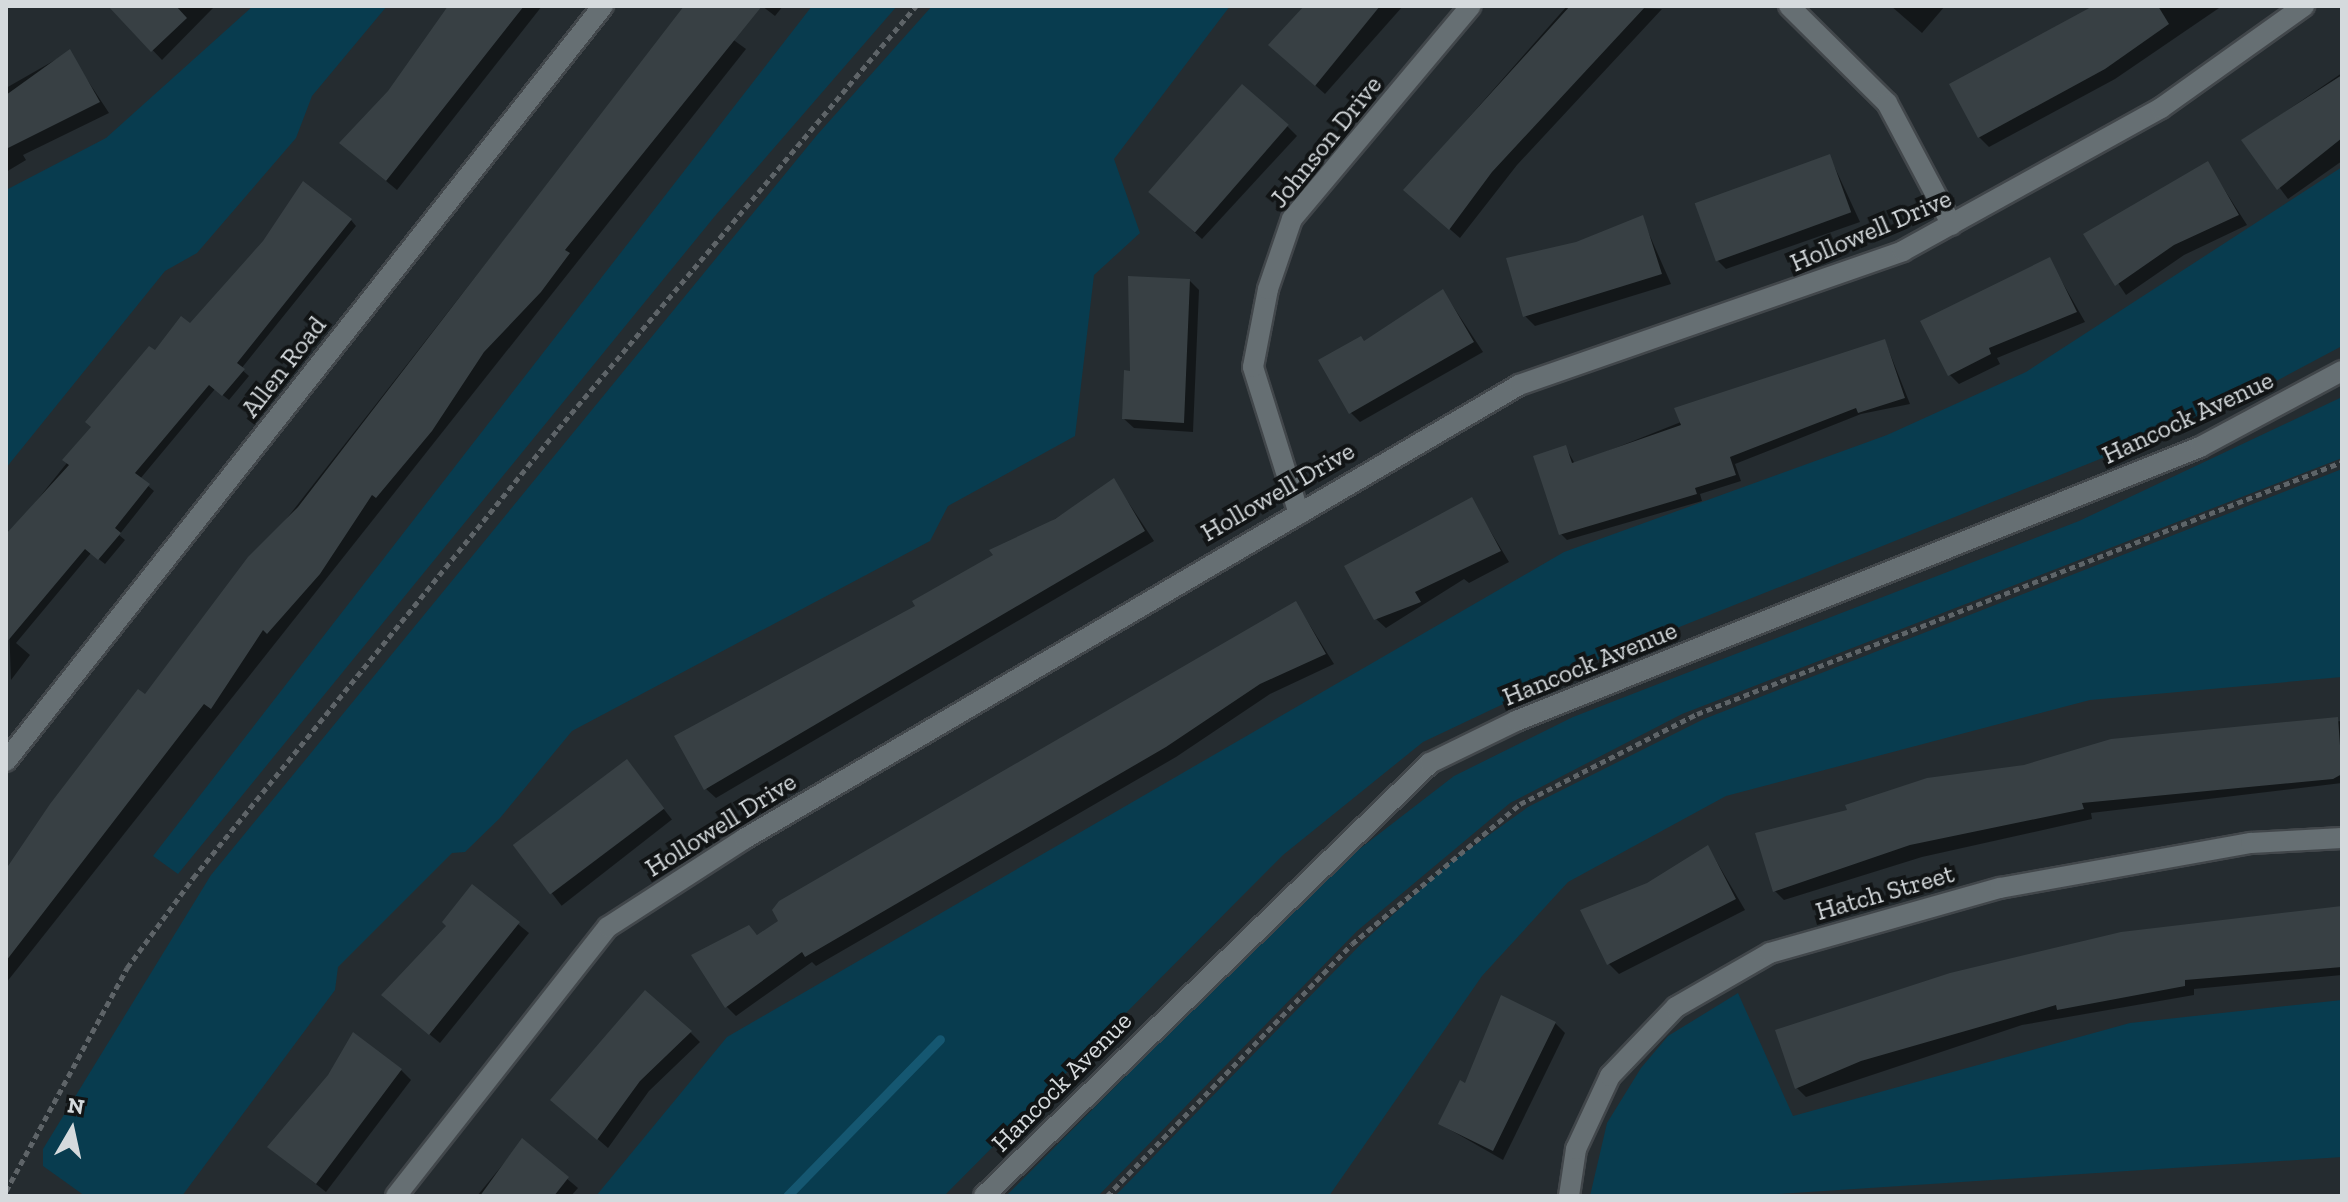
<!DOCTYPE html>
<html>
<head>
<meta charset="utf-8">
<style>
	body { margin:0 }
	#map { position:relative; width:2348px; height:1202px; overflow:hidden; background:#252c30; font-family:"Zilla Slab",serif }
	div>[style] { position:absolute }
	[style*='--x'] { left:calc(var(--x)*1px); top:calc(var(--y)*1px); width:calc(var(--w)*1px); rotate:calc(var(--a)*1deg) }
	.green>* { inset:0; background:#083c4f }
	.shadow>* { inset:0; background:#0007; transform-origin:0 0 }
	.stream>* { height:9px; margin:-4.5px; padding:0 4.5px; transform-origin:4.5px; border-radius:4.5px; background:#155771 }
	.building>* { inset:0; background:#384044; transform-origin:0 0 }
	.path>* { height:5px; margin-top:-2.5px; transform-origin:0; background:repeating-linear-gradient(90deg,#5e6468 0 6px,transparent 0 10px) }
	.roads { filter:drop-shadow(2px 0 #42474b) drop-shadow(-2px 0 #42474b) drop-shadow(0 2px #42474b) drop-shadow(0 -2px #42474b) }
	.minor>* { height:20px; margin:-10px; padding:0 10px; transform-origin:10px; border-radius:10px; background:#666f73 }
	span { translate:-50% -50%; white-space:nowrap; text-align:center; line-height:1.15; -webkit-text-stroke:8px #111415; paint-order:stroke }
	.street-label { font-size:26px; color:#d5dadd }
	.frame { position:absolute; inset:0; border:8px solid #d5dadd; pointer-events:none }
	.north { position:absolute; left:32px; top:1090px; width:80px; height:80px; -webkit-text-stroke:6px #111415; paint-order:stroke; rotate:9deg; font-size:22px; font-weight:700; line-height:32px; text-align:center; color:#d5dadd }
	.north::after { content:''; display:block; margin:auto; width:28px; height:36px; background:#d5dadd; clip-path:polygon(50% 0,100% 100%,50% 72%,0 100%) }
</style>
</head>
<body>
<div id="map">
	<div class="green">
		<div style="clip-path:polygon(253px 6px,387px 6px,312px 96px,296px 138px,197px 253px,165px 271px,6px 468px,6px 190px,106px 138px)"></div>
		<div style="clip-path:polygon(812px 6px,897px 6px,715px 216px,178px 874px,153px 856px)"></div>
		<div style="clip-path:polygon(932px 6px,1230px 6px,1114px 159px,1140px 233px,1094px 275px,1075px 436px,948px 506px,930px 541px,572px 731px,500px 818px,465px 852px,452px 853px,338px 967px,335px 990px,182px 1196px,85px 1196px,43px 1166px,43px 1149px,211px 875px,817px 135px)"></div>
		<div style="clip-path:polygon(2342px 167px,2342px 346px,2220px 411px,1592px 662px,1423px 742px,1283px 855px,944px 1196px,596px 1196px,727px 1037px,1564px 552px,1887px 435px,2026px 372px)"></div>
		<div style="clip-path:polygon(2342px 397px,2342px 458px,1682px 714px,1510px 803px,1357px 931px,1098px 1196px,1006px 1196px,1331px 871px,1454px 776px,1573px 717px,2079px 521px)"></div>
		<div style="clip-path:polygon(2342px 469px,2342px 677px,2090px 700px,1726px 796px,1568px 882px,1482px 976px,1329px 1196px,1115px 1196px,1363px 942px,1450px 863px,1528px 807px,1704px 719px)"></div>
		<div style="clip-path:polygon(1738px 993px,1793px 1116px,2130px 1023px,2342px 1000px,2342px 1157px,1746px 1196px,1590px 1196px,1607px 1123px,1641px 1068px,1668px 1036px)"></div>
	</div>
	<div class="shadow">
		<div style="clip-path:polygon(215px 6px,162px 60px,112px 7px,113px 6px)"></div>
		<div style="clip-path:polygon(454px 6px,542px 6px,397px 190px,351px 152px)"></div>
		<div style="clip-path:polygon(687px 6px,746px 49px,6px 983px,6px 878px)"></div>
		<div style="clip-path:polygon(762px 6px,783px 6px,775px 16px)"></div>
		<div style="clip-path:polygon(1305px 6px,1403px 6px,1325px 94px,1281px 55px)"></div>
		<div style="clip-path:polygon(1567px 6px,1662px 9px,1517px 165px,1460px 238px,1405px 190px)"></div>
		<div style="clip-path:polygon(1891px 6px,1945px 6px,1922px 33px)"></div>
		<div style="clip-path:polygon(2097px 6px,2222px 6px,2115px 79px,1989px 147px,1979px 137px)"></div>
		<div style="clip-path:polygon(69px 52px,109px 113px,23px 155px,26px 160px,6px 172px,6px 88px)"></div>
		<div style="clip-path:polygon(2342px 73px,2342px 161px,2288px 199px,2244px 140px)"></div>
		<div style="clip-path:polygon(1287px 126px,1297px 136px,1202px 239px,1158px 199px)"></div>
		<div style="clip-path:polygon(1830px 157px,1860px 222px,1726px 269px,1716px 259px)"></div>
		<div style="clip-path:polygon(2208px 164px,2247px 225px,2184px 255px,2126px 295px,2086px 235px)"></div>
		<div style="clip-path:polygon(1642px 218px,1671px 284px,1535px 326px,1525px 316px,1577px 244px)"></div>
		<div style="clip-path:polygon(351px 220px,356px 226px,241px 369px,249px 376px,229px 400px,215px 389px,140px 479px,154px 491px,119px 535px,125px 540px,105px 564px,91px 553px,16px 643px,30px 655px,11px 680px,6px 539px,155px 353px)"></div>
		<div style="clip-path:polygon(2049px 259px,2085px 322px,1997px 358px,2000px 364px,1959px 384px,1949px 374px)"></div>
		<div style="clip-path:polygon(1189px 280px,1199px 290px,1193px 432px,1134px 428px,1124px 419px)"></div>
		<div style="clip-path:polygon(1443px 291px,1483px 352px,1360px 422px,1350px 412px,1366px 343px)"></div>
		<div style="clip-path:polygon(1885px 341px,1910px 404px,1861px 414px,1735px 464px,1741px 481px,1700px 494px,1702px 501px,1567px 540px,1561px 534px,1566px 448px,1575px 464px)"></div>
		<div style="clip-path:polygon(1114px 481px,1154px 541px,716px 798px,706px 789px,918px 607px)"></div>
		<div style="clip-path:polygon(1471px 499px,1509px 562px,1469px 583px,1464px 579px,1386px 628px,1376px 619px)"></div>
		<div style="clip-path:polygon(1296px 603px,1334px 664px,1270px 694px,1176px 757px,816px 966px,812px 962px,736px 1016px,726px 1006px,749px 927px,758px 936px)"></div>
		<div style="clip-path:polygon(2342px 721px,2342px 783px,2091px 813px,2092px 819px,1922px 857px,1784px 900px,1774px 890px,2024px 767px,2111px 741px)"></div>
		<div style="left:627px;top:762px;width:73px;height:140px;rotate:52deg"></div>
		<div style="clip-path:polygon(1708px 847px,1745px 910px,1619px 974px,1609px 964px,1648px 884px)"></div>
		<div style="clip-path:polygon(472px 887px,529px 933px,440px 1043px,394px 1005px)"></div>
		<div style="clip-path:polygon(2342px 908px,2342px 975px,2194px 989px,2194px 995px,2022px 1025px,1806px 1097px,1796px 1087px,2121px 934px)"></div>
		<div style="clip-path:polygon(1555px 1023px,1565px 1033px,1503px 1160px,1440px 1124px)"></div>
		<div style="clip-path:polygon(690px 1032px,700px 1042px,649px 1091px,608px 1148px,563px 1109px)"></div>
		<div style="clip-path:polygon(401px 1070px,411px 1080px,326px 1192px,269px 1147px)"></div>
		<div style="clip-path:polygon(522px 1141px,578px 1188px,571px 1196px,477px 1196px)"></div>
	</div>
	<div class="stream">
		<div style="--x:787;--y:1196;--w:219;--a:-45.7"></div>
	</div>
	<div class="building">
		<div style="clip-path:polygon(108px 6px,176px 6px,187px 18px,151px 52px)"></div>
		<div style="clip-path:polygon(448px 6px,524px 6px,386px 181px,339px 143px,388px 91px)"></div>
		<div style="clip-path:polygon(684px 6px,762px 6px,565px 250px,570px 253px,541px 292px,484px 352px,432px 431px,376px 498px,372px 495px,320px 574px,267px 634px,263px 630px,211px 709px,204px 704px,6px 961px,6px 869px,50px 804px,138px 689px,145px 694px,248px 557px,298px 507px)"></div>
		<div style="clip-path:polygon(1304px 6px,1380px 6px,1315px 86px,1268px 45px)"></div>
		<div style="clip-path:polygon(1570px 6px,1646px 6px,1492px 172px,1449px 230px,1403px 190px)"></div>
		<div style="clip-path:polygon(2093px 6px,2158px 6px,2169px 24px,2105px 69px,1978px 138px,1949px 84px)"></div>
		<div style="clip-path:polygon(70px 49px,100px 102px,6px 149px,6px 95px)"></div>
		<div style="clip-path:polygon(2342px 75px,2342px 138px,2277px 190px,2241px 140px)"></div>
		<div style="left:1242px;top:84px;width:62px;height:143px;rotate:41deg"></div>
		<div style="left:1830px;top:154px;width:62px;height:144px;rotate:70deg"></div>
		<div style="clip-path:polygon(2208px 161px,2239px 215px,2174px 245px,2115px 286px,2083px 234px)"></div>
		<div style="clip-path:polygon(303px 181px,352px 219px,237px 363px,245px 369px,222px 396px,209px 385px,135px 473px,150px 484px,115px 528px,121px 533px,98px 560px,85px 549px,6px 643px,6px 534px,69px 465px,62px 460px,91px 427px,85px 422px,149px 346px,155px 350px,181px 316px,190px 323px,263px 241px)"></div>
		<div style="clip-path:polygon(1643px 215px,1662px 274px,1523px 317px,1506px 258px,1576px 242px)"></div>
		<div style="clip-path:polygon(2050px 257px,2077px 312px,1989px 348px,1991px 354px,1948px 376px,1920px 321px)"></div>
		<div style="clip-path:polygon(1128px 276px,1190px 279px,1184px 423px,1122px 419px,1124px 370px,1130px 371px)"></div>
		<div style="clip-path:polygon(1443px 289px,1474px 342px,1349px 414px,1318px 360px,1361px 336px,1364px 341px)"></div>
		<div style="clip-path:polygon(1885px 339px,1905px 398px,1858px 413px,1856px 408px,1730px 457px,1736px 475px,1695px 488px,1697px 494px,1559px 535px,1533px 456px,1566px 445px,1572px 463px,1681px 425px,1674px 408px)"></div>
		<div style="clip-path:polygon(1114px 478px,1145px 531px,704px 790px,674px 736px,915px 606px,912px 601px,993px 555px,989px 550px,1055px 519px)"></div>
		<div style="clip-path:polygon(1472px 497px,1501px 551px,1415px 592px,1421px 602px,1374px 620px,1344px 566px)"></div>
		<div style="clip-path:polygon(1296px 601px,1326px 654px,1260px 684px,1166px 747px,805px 957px,802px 952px,725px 1008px,691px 955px,749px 925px,757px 935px,778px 921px,772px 910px,779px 901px)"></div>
		<div style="clip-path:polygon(2338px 717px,2342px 774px,2333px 779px,2082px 803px,2084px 809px,1910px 845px,1773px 892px,1755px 833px,1847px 810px,1845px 805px,1927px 778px,2024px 765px,2111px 739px)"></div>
		<div style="left:627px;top:759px;width:62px;height:143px;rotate:53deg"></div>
		<div style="clip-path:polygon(1708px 845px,1736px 899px,1607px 965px,1580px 910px,1647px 883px)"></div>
		<div style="clip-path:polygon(472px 884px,520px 922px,429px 1035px,381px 995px,446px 926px,442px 922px)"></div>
		<div style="clip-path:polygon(2342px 906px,2342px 967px,2185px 980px,2185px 986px,2057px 1010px,2056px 1005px,1861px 1061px,1795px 1089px,1775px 1030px,1950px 973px,2121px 932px)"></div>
		<div style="clip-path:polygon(645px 990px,692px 1031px,640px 1081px,597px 1140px,550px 1100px)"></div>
		<div style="clip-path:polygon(1501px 995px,1556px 1022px,1493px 1151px,1438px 1124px,1460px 1080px,1465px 1083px)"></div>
		<div style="clip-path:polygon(353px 1032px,402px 1069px,316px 1184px,267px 1147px,328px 1075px)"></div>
		<div style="clip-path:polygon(522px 1138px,569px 1177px,554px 1196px,480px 1196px)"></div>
	</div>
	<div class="path">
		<div style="--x:6;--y:1191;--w:254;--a:-61.5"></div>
		<div style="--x:127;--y:968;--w:112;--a:-53.7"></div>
		<div style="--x:193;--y:878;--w:579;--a:-50.89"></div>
		<div style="--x:558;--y:429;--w:554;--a:-49.76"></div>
		<div style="--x:1107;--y:1196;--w:351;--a:-45.8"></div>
		<div style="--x:1352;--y:944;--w:219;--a:-39.8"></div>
		<div style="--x:1520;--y:804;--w:199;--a:-27"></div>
		<div style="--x:1697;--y:714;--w:692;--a:-21.34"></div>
	</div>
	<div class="roads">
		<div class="minor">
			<div style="--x:1789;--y:6;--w:138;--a:44.7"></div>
			<div style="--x:1887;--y:103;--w:138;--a:62"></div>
			<div style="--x:1299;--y:514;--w:154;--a:-107.4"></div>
			<div style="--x:1253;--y:367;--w:79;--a:-79.1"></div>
			<div style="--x:1268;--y:289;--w:74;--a:-71.1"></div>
			<div style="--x:1292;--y:219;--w:278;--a:-50"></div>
			<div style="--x:6;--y:761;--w:963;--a:-51.67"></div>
			<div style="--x:396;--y:1196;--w:342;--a:-51.8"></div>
			<div style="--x:608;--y:927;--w:162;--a:-32.9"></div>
			<div style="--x:744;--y:839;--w:898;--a:-30.36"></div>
			<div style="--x:1519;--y:385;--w:407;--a:-19.2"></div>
			<div style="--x:1903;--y:251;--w:295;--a:-29"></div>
			<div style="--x:2161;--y:108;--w:176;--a:-35.5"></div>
			<div style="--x:984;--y:1196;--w:622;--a:-44.15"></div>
			<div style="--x:1430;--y:763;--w:96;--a:-26"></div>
			<div style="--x:1516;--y:721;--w:737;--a:-21.83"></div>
			<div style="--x:2200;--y:447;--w:161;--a:-28.2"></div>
			<div style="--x:1569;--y:1196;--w:48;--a:-81.5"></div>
			<div style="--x:1576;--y:1149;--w:81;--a:-65"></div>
			<div style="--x:1610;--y:1076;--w:95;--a:-46.3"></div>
			<div style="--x:1676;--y:1007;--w:108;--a:-29.9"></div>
			<div style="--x:1770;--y:953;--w:239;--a:-15.8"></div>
			<div style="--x:2000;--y:888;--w:255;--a:-10.2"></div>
			<div style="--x:2251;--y:843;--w:91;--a:-3.1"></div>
		</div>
	</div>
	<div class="street-label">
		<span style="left:1326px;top:142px;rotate:-51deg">Johnson Drive</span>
		<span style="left:1871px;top:231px;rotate:-23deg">Hollowell Drive</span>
		<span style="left:284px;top:367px;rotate:-52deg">Allen Road</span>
		<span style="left:2188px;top:418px;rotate:-25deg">Hancock Avenue</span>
		<span style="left:1278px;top:492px;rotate:-30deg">Hollowell Drive</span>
		<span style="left:1590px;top:664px;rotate:-22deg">Hancock Avenue</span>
		<span style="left:721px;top:825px;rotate:-32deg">Hollowell Drive</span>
		<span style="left:1885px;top:893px;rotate:-16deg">Hatch Street</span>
		<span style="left:1062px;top:1082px;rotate:-45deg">Hancock Avenue</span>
	</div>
	<div class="frame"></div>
	<div class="north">N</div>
</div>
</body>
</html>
